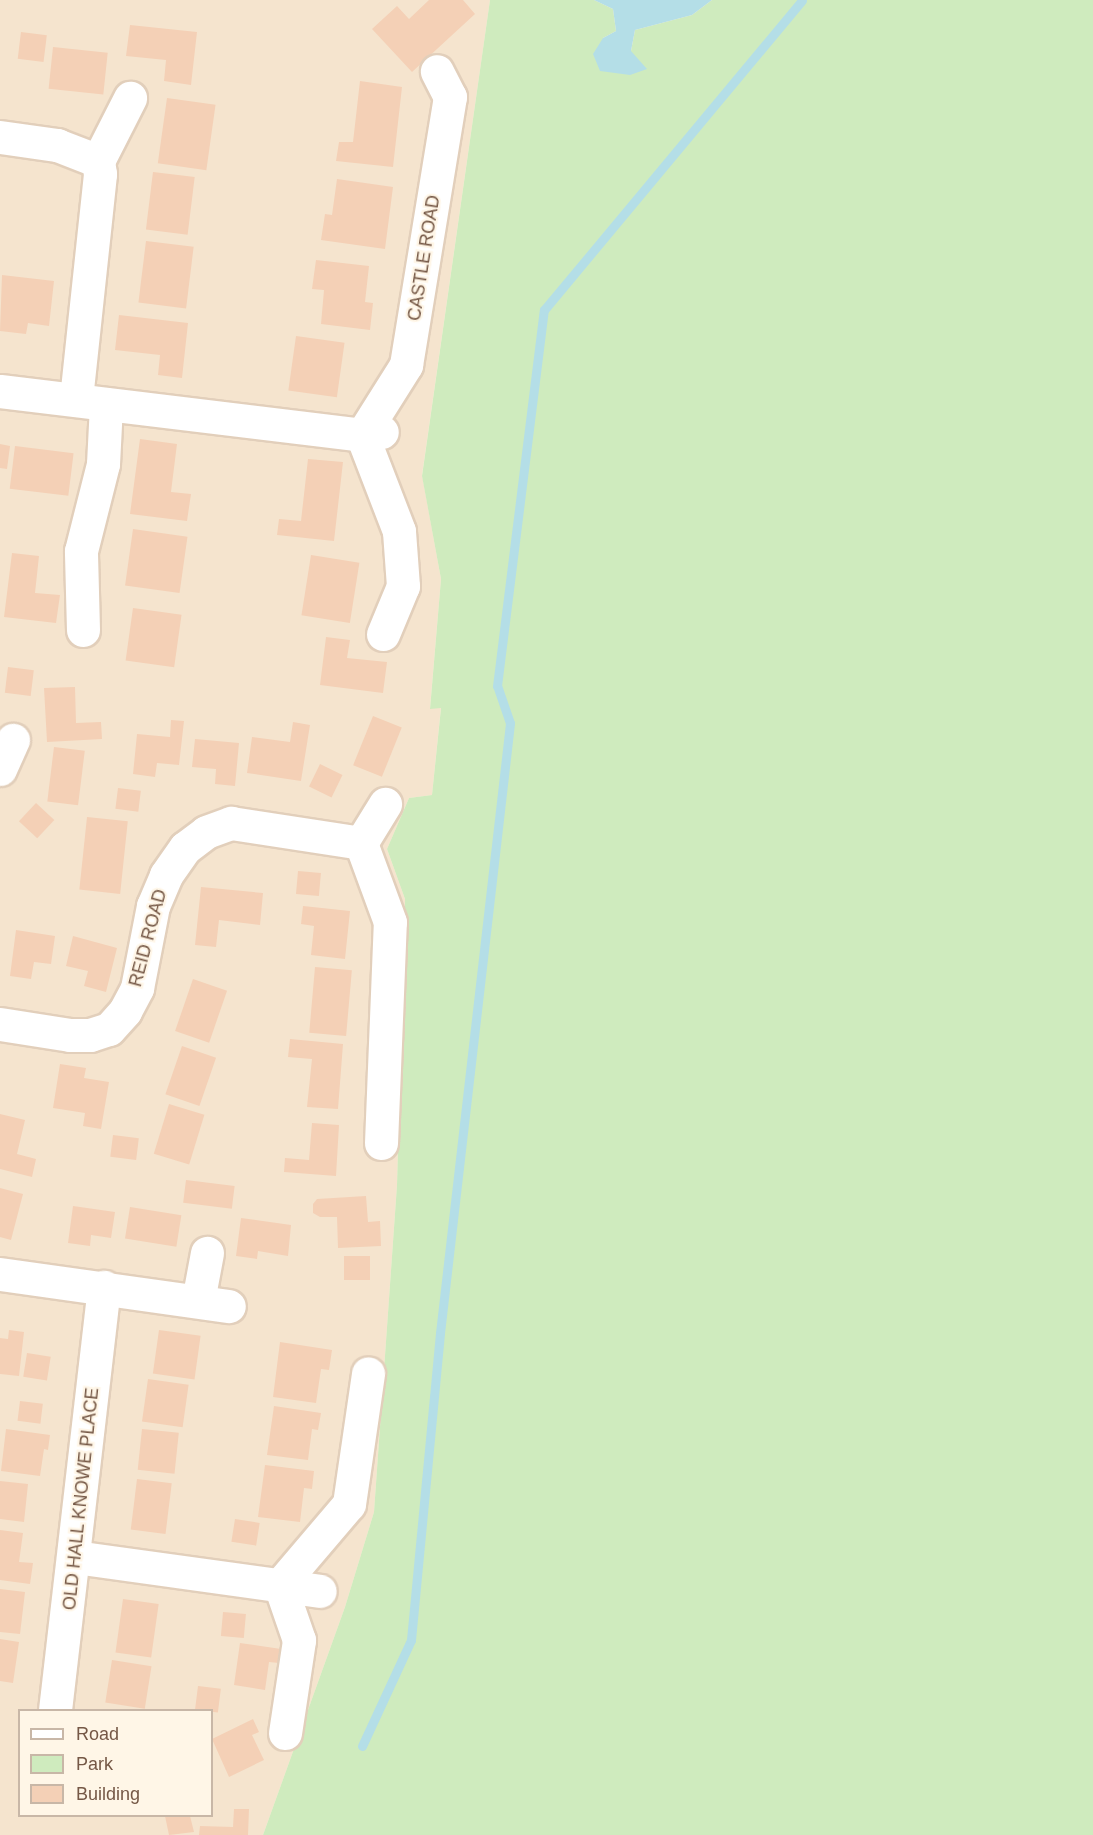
<!DOCTYPE html>
<html>
<head>
<meta charset="utf-8">
<style>
	body { margin:0 }
	#map { position:relative; width:1093px; height:1835px; overflow:hidden; background:#fdf3e0; font-family:Arial,sans-serif }
	div>[style] { position:absolute }
	[style*='--x'] { left:calc(var(--x)*1px); top:calc(var(--y)*1px); width:calc(var(--w)*1px); rotate:calc(var(--a)*1deg) }
	.residential>* { inset:0; background:#f5e4ce }
	.green>* { inset:0; background:#cfebbe }
	.water>* { inset:0; background:#b4dee7 }
	.stream>* { height:9px; margin:-4.5px; padding:0 4.5px; transform-origin:4.5px; border-radius:4.5px; background:#b4dee7 }
	.building>* { inset:0; background:#f4d0b6; transform-origin:0 0 }
	.roads { filter:drop-shadow(2px 0 #e2cfbb) drop-shadow(-2px 0 #e2cfbb) drop-shadow(0 2px #e2cfbb) drop-shadow(0 -2px #e2cfbb) }
	.minor>* { height:33px; margin:-16.5px; padding:0 16.5px; transform-origin:16.5px; border-radius:16.5px; background:#fff }
	span { translate:-50% -50%; white-space:nowrap; text-align:center; line-height:1.15; -webkit-text-stroke:4.5px #fff6e7; paint-order:stroke }
	.street-label { font-size:18px; color:#755846 }
	.legend { position:absolute; left:18px; top:1709px; width:195px; height:108px; box-sizing:border-box; background:#fff6e7; border:2px solid #c8b7a7; margin:0; padding:8px 10px; list-style:none; font-size:18px; color:#755846 }
	.legend li { display:flex; align-items:center; gap:12px; height:30px }
	.legend b { width:30px; border:2px solid #c8b7a7 }
</style>
</head>
<body>
<div id="map">
	<div class="residential">
		<div style="clip-path:polygon(evenodd,0 0,490px 0,422px 475px,441px 579px,430px 708px,441px 707px,432px 795px,409px 798px,387px 849px,405px 899px,397px 1185px,374px 1512px,345px 1607px,263px 1835px,0 1835px,0 0,20px 1710px,212px 1710px,212px 1816px,20px 1816px,20px 1710px)"></div>
	</div>
	<div class="green">
		<div style="clip-path:polygon(490px 0,594px 0,613px 9px,616px 31px,603px 38px,631px 51px,635px 30px,692px 15px,712px 0,1093px 0,1093px 1835px,263px 1835px,345px 1607px,374px 1512px,397px 1185px,405px 899px,387px 849px,409px 798px,432px 795px,441px 708px,430px 709px,441px 579px,422px 476px)"></div>
	</div>
	<div class="water">
		<div style="clip-path:polygon(594px 0,712px 0,692px 15px,635px 30px,631px 51px,647px 69px,630px 75px,600px 71px,593px 54px,603px 38px,616px 31px,613px 9px)"></div>
	</div>
	<div class="stream">
		<div style="--x:362;--y:1746;--w:117;--a:-65.2"></div>
		<div style="--x:411;--y:1640;--w:308;--a:-84.6"></div>
		<div style="--x:440;--y:1333;--w:614;--a:-83.45"></div>
		<div style="--x:510;--y:723;--w:39;--a:-109"></div>
		<div style="--x:497;--y:686;--w:379;--a:-82.9"></div>
		<div style="--x:544;--y:310;--w:403;--a:-50.2"></div>
	</div>
	<div class="building">
		<div style="clip-path:polygon(429px 0,463px 0,475px 14px,412px 72px,372px 29px,397px 6px,409px 19px)"></div>
		<div style="clip-path:polygon(130px 25px,197px 32px,191px 85px,164px 81px,166px 60px,126px 56px)"></div>
		<div style="left:21px;top:32px;width:26px;height:27px;rotate:7deg"></div>
		<div style="left:53px;top:47px;width:55px;height:42px;rotate:6deg"></div>
		<div style="clip-path:polygon(360px 81px,402px 87px,393px 167px,336px 161px,339px 142px,353px 142px)"></div>
		<div style="left:167px;top:98px;width:49px;height:66px;rotate:8deg"></div>
		<div style="left:153px;top:172px;width:42px;height:58px;rotate:7deg"></div>
		<div style="clip-path:polygon(337px 179px,393px 187px,385px 249px,321px 240px,325px 214px,332px 215px)"></div>
		<div style="left:146px;top:241px;width:48px;height:62px;rotate:7deg"></div>
		<div style="clip-path:polygon(316px 260px,369px 266px,365px 302px,373px 303px,370px 330px,321px 324px,324px 290px,312px 289px)"></div>
		<div style="clip-path:polygon(2px 275px,54px 281px,49px 326px,28px 323px,26px 334px,0 331px)"></div>
		<div style="clip-path:polygon(119px 315px,188px 323px,182px 378px,158px 375px,160px 355px,115px 350px)"></div>
		<div style="left:296px;top:336px;width:49px;height:55px;rotate:8deg"></div>
		<div style="clip-path:polygon(140px 439px,177px 444px,171px 492px,191px 494px,187px 521px,130px 514px)"></div>
		<div style="clip-path:polygon(0 444px,10px 446px,7px 469px,0 468px)"></div>
		<div style="left:15px;top:446px;width:59px;height:43px;rotate:7deg"></div>
		<div style="clip-path:polygon(308px 459px,343px 462px,334px 541px,277px 535px,279px 519px,301px 521px)"></div>
		<div style="left:133px;top:529px;width:55px;height:57px;rotate:8deg"></div>
		<div style="clip-path:polygon(12px 553px,39px 556px,35px 593px,60px 595px,56px 623px,4px 617px)"></div>
		<div style="left:311px;top:555px;width:49px;height:61px;rotate:9deg"></div>
		<div style="left:133px;top:608px;width:49px;height:53px;rotate:8deg"></div>
		<div style="clip-path:polygon(326px 637px,350px 640px,347px 658px,387px 662px,383px 693px,320px 685px)"></div>
		<div style="left:8px;top:667px;width:26px;height:26px;rotate:7deg"></div>
		<div style="clip-path:polygon(75px 687px,76px 723px,101px 722px,102px 739px,47px 742px,44px 688px)"></div>
		<div style="left:373px;top:716px;width:31px;height:53px;rotate:22deg"></div>
		<div style="clip-path:polygon(171px 720px,184px 721px,179px 765px,157px 763px,155px 777px,133px 774px,137px 734px,170px 737px)"></div>
		<div style="clip-path:polygon(293px 722px,310px 725px,301px 781px,247px 773px,252px 737px,290px 742px)"></div>
		<div style="clip-path:polygon(195px 739px,239px 743px,235px 786px,215px 784px,216px 769px,192px 767px)"></div>
		<div style="left:54px;top:747px;width:31px;height:55px;rotate:7deg"></div>
		<div style="left:320px;top:764px;width:25px;height:25px;rotate:26deg"></div>
		<div style="left:118px;top:788px;width:23px;height:21px;rotate:7deg"></div>
		<div style="left:36px;top:803px;width:25px;height:25px;rotate:43deg"></div>
		<div style="left:87px;top:817px;width:41px;height:73px;rotate:6deg"></div>
		<div style="left:298px;top:871px;width:23px;height:23px;rotate:5deg"></div>
		<div style="clip-path:polygon(201px 887px,263px 893px,260px 925px,219px 920px,216px 947px,195px 945px)"></div>
		<div style="clip-path:polygon(303px 906px,350px 911px,345px 959px,311px 955px,314px 926px,301px 924px)"></div>
		<div style="clip-path:polygon(16px 930px,55px 936px,51px 964px,34px 962px,31px 979px,10px 976px)"></div>
		<div style="clip-path:polygon(73px 936px,117px 948px,106px 992px,84px 986px,88px 971px,66px 966px)"></div>
		<div style="left:315px;top:967px;width:37px;height:66px;rotate:5deg"></div>
		<div style="left:193px;top:979px;width:36px;height:55px;rotate:19deg"></div>
		<div style="clip-path:polygon(290px 1039px,343px 1044px,338px 1109px,307px 1107px,312px 1059px,288px 1057px)"></div>
		<div style="left:182px;top:1046px;width:36px;height:51px;rotate:19deg"></div>
		<div style="clip-path:polygon(60px 1064px,86px 1068px,84px 1078px,109px 1082px,101px 1129px,83px 1126px,85px 1113px,53px 1108px)"></div>
		<div style="left:169px;top:1104px;width:37px;height:52px;rotate:17deg"></div>
		<div style="clip-path:polygon(0 1114px,25px 1120px,17px 1154px,36px 1159px,32px 1177px,0 1169px)"></div>
		<div style="clip-path:polygon(312px 1123px,339px 1125px,336px 1176px,284px 1172px,285px 1158px,309px 1160px)"></div>
		<div style="left:113px;top:1135px;width:26px;height:22px;rotate:7deg"></div>
		<div style="left:186px;top:1180px;width:49px;height:23px;rotate:7deg"></div>
		<div style="clip-path:polygon(0 1188px,23px 1194px,11px 1240px,0 1237px)"></div>
		<div style="clip-path:polygon(366px 1196px,368px 1222px,380px 1221px,381px 1246px,338px 1248px,337px 1217px,320px 1217px,313px 1213px,313px 1204px,317px 1199px)"></div>
		<div style="clip-path:polygon(73px 1206px,115px 1212px,111px 1238px,91px 1235px,90px 1246px,68px 1243px)"></div>
		<div style="left:130px;top:1207px;width:52px;height:32px;rotate:9deg"></div>
		<div style="clip-path:polygon(241px 1218px,291px 1225px,288px 1256px,258px 1251px,257px 1259px,236px 1256px)"></div>
		<div style="left:370px;top:1256px;width:24px;height:26px;rotate:90deg"></div>
		<div style="clip-path:polygon(9px 1330px,24px 1332px,19px 1376px,0 1374px,0 1338px,8px 1339px)"></div>
		<div style="left:159px;top:1330px;width:42px;height:44px;rotate:8deg"></div>
		<div style="clip-path:polygon(280px 1342px,332px 1350px,329px 1370px,321px 1369px,316px 1403px,273px 1397px)"></div>
		<div style="left:27px;top:1353px;width:24px;height:24px;rotate:9deg"></div>
		<div style="left:148px;top:1379px;width:41px;height:43px;rotate:8deg"></div>
		<div style="left:20px;top:1401px;width:23px;height:20px;rotate:7deg"></div>
		<div style="clip-path:polygon(274px 1406px,321px 1413px,318px 1430px,312px 1429px,308px 1460px,267px 1455px)"></div>
		<div style="clip-path:polygon(6px 1429px,50px 1435px,48px 1450px,44px 1449px,40px 1476px,1px 1471px)"></div>
		<div style="left:142px;top:1429px;width:37px;height:41px;rotate:6deg"></div>
		<div style="clip-path:polygon(265px 1465px,314px 1471px,312px 1489px,304px 1488px,300px 1522px,258px 1517px)"></div>
		<div style="left:137px;top:1479px;width:35px;height:51px;rotate:7deg"></div>
		<div style="clip-path:polygon(0 1481px,28px 1484px,24px 1522px,0 1519px)"></div>
		<div style="left:235px;top:1519px;width:25px;height:23px;rotate:9deg"></div>
		<div style="clip-path:polygon(0 1530px,23px 1533px,19px 1562px,33px 1563px,30px 1584px,0 1580px)"></div>
		<div style="clip-path:polygon(0 1589px,25px 1592px,20px 1634px,0 1632px)"></div>
		<div style="left:123px;top:1599px;width:36px;height:54px;rotate:8deg"></div>
		<div style="left:223px;top:1612px;width:23px;height:24px;rotate:5deg"></div>
		<div style="clip-path:polygon(0 1639px,19px 1642px,13px 1683px,0 1681px)"></div>
		<div style="clip-path:polygon(240px 1643px,281px 1649px,279px 1663px,269px 1662px,265px 1690px,234px 1685px)"></div>
		<div style="left:112px;top:1660px;width:40px;height:43px;rotate:9deg"></div>
		<div style="left:198px;top:1686px;width:23px;height:24px;rotate:7deg"></div>
		<div style="clip-path:polygon(253px 1719px,259px 1732px,252px 1735px,264px 1760px,229px 1777px,212px 1739px)"></div>
		<div style="clip-path:polygon(234px 1809px,249px 1809px,248px 1835px,199px 1835px,200px 1826px,233px 1827px)"></div>
		<div style="clip-path:polygon(165px 1816px,190px 1816px,194px 1832px,169px 1835px)"></div>
	</div>
	<div class="roads">
		<div class="minor">
			<div style="--x:0;--y:137;--w:58;--a:8"></div>
			<div style="--x:57;--y:145;--w:44;--a:21.3"></div>
			<div style="--x:98;--y:161;--w:13;--a:81"></div>
			<div style="--x:100;--y:174;--w:227;--a:96.1"></div>
			<div style="--x:98;--y:161;--w:71;--a:-63.1"></div>
			<div style="--x:0;--y:391;--w:365;--a:6.9"></div>
			<div style="--x:362;--y:435;--w:20;--a:-9"></div>
			<div style="--x:83;--y:630;--w:79;--a:-91.5"></div>
			<div style="--x:81;--y:551;--w:90;--a:-75.8"></div>
			<div style="--x:103;--y:464;--w:60;--a:-87.1"></div>
			<div style="--x:383;--y:634;--w:52;--a:-67.4"></div>
			<div style="--x:403;--y:586;--w:55;--a:-94.2"></div>
			<div style="--x:399;--y:531;--w:103;--a:-111.1"></div>
			<div style="--x:362;--y:435;--w:83;--a:-57.8"></div>
			<div style="--x:406;--y:365;--w:272;--a:-80.7"></div>
			<div style="--x:450;--y:97;--w:29;--a:-117"></div>
			<div style="--x:0;--y:769;--w:32;--a:-66"></div>
			<div style="--x:0;--y:1024;--w:71;--a:8.9"></div>
			<div style="--x:70;--y:1035;--w:20;--a:0"></div>
			<div style="--x:90;--y:1035;--w:20;--a:-18"></div>
			<div style="--x:109;--y:1029;--w:24;--a:-48"></div>
			<div style="--x:125;--y:1011;--w:26;--a:-62"></div>
			<div style="--x:137;--y:988;--w:84;--a:-79"></div>
			<div style="--x:153;--y:906;--w:34;--a:-67"></div>
			<div style="--x:166;--y:875;--w:33;--a:-55"></div>
			<div style="--x:185;--y:848;--w:26;--a:-37"></div>
			<div style="--x:206;--y:832;--w:27;--a:-20"></div>
			<div style="--x:231;--y:823;--w:132;--a:8.7"></div>
			<div style="--x:381;--y:1143;--w:221;--a:-87.7"></div>
			<div style="--x:390;--y:922;--w:84;--a:-110.2"></div>
			<div style="--x:361;--y:843;--w:46;--a:-58.4"></div>
			<div style="--x:0;--y:1274;--w:231;--a:8"></div>
			<div style="--x:198;--y:1301;--w:49;--a:-79.4"></div>
			<div style="--x:75;--y:1557;--w:247;--a:7.9"></div>
			<div style="--x:55;--y:1710;--w:426;--a:-83.4"></div>
			<div style="--x:285;--y:1733;--w:94;--a:-81.4"></div>
			<div style="--x:299;--y:1640;--w:58;--a:-109.1"></div>
			<div style="--x:280;--y:1585;--w:106;--a:-49.6"></div>
			<div style="--x:349;--y:1504;--w:132;--a:-81.7"></div>
		</div>
	</div>
	<div class="street-label">
		<span style="left:424px;top:258px;rotate:-81deg">CASTLE ROAD</span>
		<span style="left:148px;top:938px;rotate:-75deg">REID ROAD</span>
		<span style="left:81px;top:1499px;rotate:-84deg">OLD HALL KNOWE PLACE</span>
	</div>
	<ul class="legend">
	<li><b style="height:8px;background:#fff"></b>Road</li>
	<li><b style="height:16px;background:#cfebbe"></b>Park</li>
	<li><b style="height:16px;background:#f4d0b6"></b>Building</li>
	</ul>
</div>
</body>
</html>
